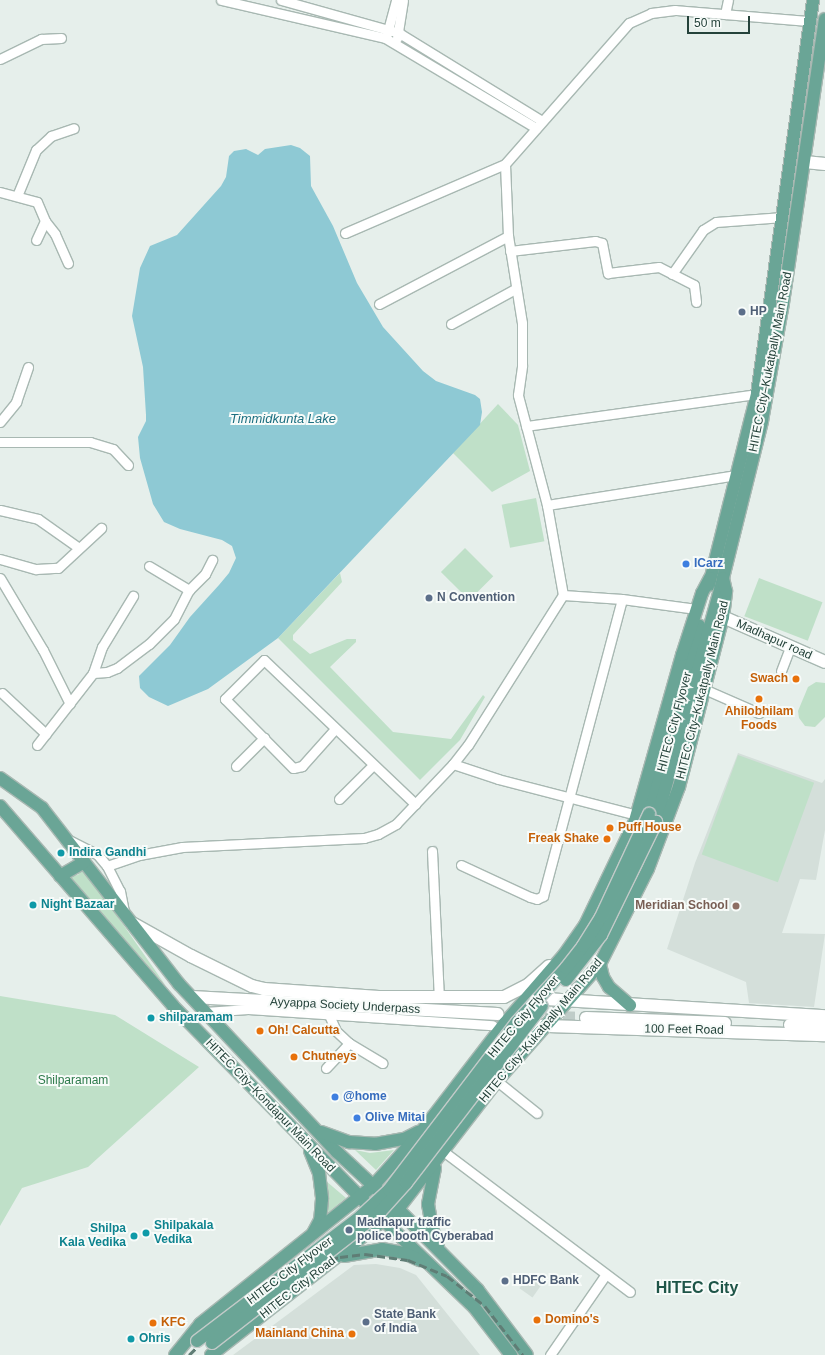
<!DOCTYPE html>
<html>
<head>
<meta charset="utf-8">
<style>
	body { margin:0 }
	#map { position:relative; width:825px; height:1355px; overflow:hidden; background:#e6efeb; font-family:Helvetica,sans-serif }
	div>[style] { position:absolute }
	[style*='--x'] { left:calc(var(--x)*1px); top:calc(var(--y)*1px); width:calc(var(--w)*1px); rotate:calc(var(--a)*1deg) }
	.built>* { inset:0; background:#d4dfda; transform-origin:0 0 }
	.green>* { inset:0; background:#bfe0c8; transform-origin:0 0 }
	.water>* { inset:0; background:#8ec9d4 }
	.secondary-tunnel>* { height:12px; margin-top:-6px; transform-origin:0; background:repeating-linear-gradient(90deg,#bfccc8 0 12px,transparent 0 18px) }
	.roads { filter:drop-shadow(1px 0 #a8b8b2) drop-shadow(-1px 0 #a8b8b2) drop-shadow(0 1px #a8b8b2) drop-shadow(0 -1px #a8b8b2) }
	.street>* { height:9px; margin:-4.5px; padding:0 4.5px; transform-origin:4.5px; border-radius:4.5px; background:#fff }
	.secondary>* { height:12px; margin:-6px; padding:0 6px; transform-origin:6px; border-radius:6px; background:#fff }
	.primary>* { height:12px; margin:-6px; padding:0 6px; transform-origin:6px; border-radius:6px; background:#6aa596 }
	.rail>* { height:2.5px; margin-top:-1.25px; transform-origin:0; background:repeating-linear-gradient(90deg,#5f7d75 0 8px,transparent 0 12px) }
	.bridges { filter:drop-shadow(1px 0 #c2cac8) drop-shadow(-1px 0 #c2cac8) drop-shadow(0 1px #c2cac8) drop-shadow(0 -1px #c2cac8) }
	.primary-bridge>* { height:12px; margin:-6px; padding:0 6px; transform-origin:6px; border-radius:6px; background:#6aa596 }
	.dots>* { width:11px; height:11px; translate:-50% -50%; box-sizing:border-box; border:2px solid #f7fbf9; border-radius:50% }
	span { translate:-50% -50%; white-space:nowrap; text-align:center; line-height:1.15; -webkit-text-stroke:4px #f7fbf9; paint-order:stroke }
	.service-label { font-size:12px; color:#4e5e75; font-weight:700 }
	.left { translate:0 -50%; text-align:left }
	.street-label { font-size:12px; color:#24423a }
	.shop-label { font-size:12px; color:#366cbe; font-weight:700 }
	.food-label { font-size:12px; color:#c56008; font-weight:700 }
	.right { translate:-100% -50%; text-align:right }
	.culture-label { font-size:12px; color:#0d838f; font-weight:700 }
	.education-label { font-size:12px; color:#785e54; font-weight:700 }
	.park-label { font-size:12px; color:#2d7a4b }
	.water-label { font-size:13px; color:#1c6f80; font-style:italic }
	.district-label { font-size:16px; color:#1f5548; font-weight:700 }
	.scale { position:absolute; left:687px; top:16px; width:63px; height:18px; box-sizing:border-box; border:2px solid #24423a; border-top:0; padding-left:5px; font-size:12px; line-height:14px; white-space:nowrap; color:#24423a; -webkit-text-stroke:3px #f7fbf9; paint-order:stroke }
</style>
</head>
<body>
<div id="map">
	<div class="built">
		<div style="clip-path:polygon(738px 753px,822px 783px,825px 779px,825px 830px,816px 880px,800px 879px,782px 933px,825px 934px,814px 1007px,749px 1003px,746px 982px,667px 949px,695px 863px)"></div>
		<div style="clip-path:polygon(376px 1264px,400px 1268px,416px 1275px,480px 1355px,233px 1355px,354px 1265px)"></div>
		<div style="left:528px;top:1276px;width:16px;height:15px;rotate:35deg"></div>
	</div>
	<div class="green">
		<div style="clip-path:polygon(498px 404px,518px 425px,530px 471px,492px 492px,453px 453px)"></div>
		<div style="left:536px;top:498px;width:44px;height:35px;rotate:79deg"></div>
		<div style="left:465px;top:548px;width:40px;height:34px;rotate:45deg"></div>
		<div style="clip-path:polygon(340px 573px,342px 582px,293px 635px,293px 640px,310px 654px,347px 639px,356px 639px,356px 642px,330px 667px,393px 732px,451px 739px,483px 695px,485px 697px,460px 740px,420px 780px,278px 638px)"></div>
		<div style="left:759px;top:578px;width:68px;height:41px;rotate:21deg"></div>
		<div style="clip-path:polygon(816px 682px,825px 683px,825px 717px,815px 727px,805px 726px,799px 718px,798px 711px,808px 687px)"></div>
		<div style="left:738px;top:755px;width:81px;height:106px;rotate:20deg"></div>
		<div style="clip-path:polygon(83px 867px,166px 986px,69px 876px,78px 875px)"></div>
		<div style="clip-path:polygon(0 996px,115px 1015px,199px 1067px,88px 1167px,22px 1188px,0 1226px)"></div>
		<div style="clip-path:polygon(355px 1150px,370px 1153px,394px 1150px,376px 1170px)"></div>
		<div style="clip-path:polygon(326px 1181px,346px 1198px,326px 1214px,328px 1193px)"></div>
	</div>
	<div class="water">
		<div style="clip-path:polygon(291px 145px,300px 148px,310px 156px,311px 186px,333px 226px,357px 283px,383px 327px,423px 371px,436px 381px,475px 395px,480px 399px,482px 412px,480px 425px,278px 638px,208px 689px,168px 706px,149px 697px,140px 688px,139px 676px,170px 645px,190px 617px,219px 585px,229px 573px,236px 558px,232px 546px,222px 540px,180px 529px,164px 522px,153px 504px,140px 458px,138px 437px,146px 421px,146px 415px,143px 367px,132px 316px,140px 268px,150px 246px,177px 235px,221px 186px,226px 177px,229px 156px,234px 151px,246px 149px,258px 155px,265px 149px)"></div>
	</div>
	<div class="secondary-tunnel">
		<div style="--x:527;--y:1016;--w:59;--a:1.9"></div>
	</div>
	<div class="roads">
		<div class="street">
			<div style="--x:221;--y:0;--w:168;--a:13"></div>
			<div style="--x:385;--y:38;--w:176;--a:30.8"></div>
			<div style="--x:281;--y:0;--w:123;--a:15.6"></div>
			<div style="--x:399;--y:33;--w:168;--a:31.6"></div>
			<div style="--x:725;--y:14;--w:14;--a:-78"></div>
			<div style="--x:387;--y:34;--w:35;--a:-75"></div>
			<div style="--x:397;--y:38;--w:38;--a:-81"></div>
			<div style="--x:0;--y:59;--w:46;--a:-26"></div>
			<div style="--x:41;--y:39;--w:20;--a:-3"></div>
			<div style="--x:0;--y:192;--w:38;--a:15"></div>
			<div style="--x:37;--y:202;--w:21;--a:67"></div>
			<div style="--x:45;--y:221;--w:21;--a:115"></div>
			<div style="--x:17;--y:196;--w:50;--a:-67.6"></div>
			<div style="--x:36;--y:150;--w:21;--a:-43"></div>
			<div style="--x:51;--y:136;--w:24;--a:-19"></div>
			<div style="--x:45;--y:221;--w:16;--a:52"></div>
			<div style="--x:55;--y:234;--w:32;--a:66"></div>
			<div style="--x:345;--y:233;--w:174;--a:-23.3"></div>
			<div style="--x:505;--y:164;--w:188;--a:-48.7"></div>
			<div style="--x:629;--y:23;--w:24;--a:-24"></div>
			<div style="--x:651;--y:13;--w:24;--a:-7"></div>
			<div style="--x:675;--y:10;--w:135;--a:4.7"></div>
			<div style="--x:510;--y:251;--w:86;--a:-6.7"></div>
			<div style="--x:595;--y:241;--w:7;--a:16"></div>
			<div style="--x:602;--y:243;--w:31;--a:79"></div>
			<div style="--x:608;--y:273;--w:51;--a:-6.7"></div>
			<div style="--x:659;--y:267;--w:39;--a:27"></div>
			<div style="--x:694;--y:285;--w:17;--a:83"></div>
			<div style="--x:672;--y:274;--w:54;--a:-54.8"></div>
			<div style="--x:703;--y:230;--w:15;--a:-32"></div>
			<div style="--x:716;--y:222;--w:67;--a:-4.3"></div>
			<div style="--x:379;--y:304;--w:146;--a:-27.8"></div>
			<div style="--x:451;--y:324;--w:73;--a:-28.7"></div>
			<div style="--x:0;--y:422;--w:26;--a:-51"></div>
			<div style="--x:16;--y:402;--w:37;--a:-71"></div>
			<div style="--x:526;--y:426;--w:233;--a:-7.9"></div>
			<div style="--x:0;--y:442;--w:90;--a:0"></div>
			<div style="--x:90;--y:442;--w:24;--a:17"></div>
			<div style="--x:113;--y:449;--w:22;--a:47"></div>
			<div style="--x:547;--y:505;--w:192;--a:-9"></div>
			<div style="--x:0;--y:510;--w:39;--a:13"></div>
			<div style="--x:38;--y:519;--w:50;--a:35.3"></div>
			<div style="--x:0;--y:559;--w:37;--a:16"></div>
			<div style="--x:36;--y:569;--w:22;--a:-3"></div>
			<div style="--x:58;--y:568;--w:59;--a:-42.9"></div>
			<div style="--x:149;--y:566;--w:47;--a:31"></div>
			<div style="--x:0;--y:578;--w:84;--a:59.2"></div>
			<div style="--x:43;--y:650;--w:60;--a:63.4"></div>
			<div style="--x:563;--y:595;--w:59;--a:3.9"></div>
			<div style="--x:622;--y:599;--w:75;--a:7.7"></div>
			<div style="--x:781;--y:671;--w:26;--a:-69"></div>
			<div style="--x:93;--y:673;--w:14;--a:-4"></div>
			<div style="--x:107;--y:672;--w:11;--a:-22"></div>
			<div style="--x:117;--y:668;--w:40;--a:-37"></div>
			<div style="--x:149;--y:644;--w:35;--a:-45"></div>
			<div style="--x:174;--y:619;--w:33;--a:-63"></div>
			<div style="--x:189;--y:590;--w:23;--a:-45"></div>
			<div style="--x:205;--y:574;--w:16;--a:-63"></div>
			<div style="--x:704;--y:689;--w:60;--a:23.6"></div>
			<div style="--x:2;--y:693;--w:60;--a:43"></div>
			<div style="--x:335;--y:729;--w:50;--a:131.7"></div>
			<div style="--x:302;--y:766;--w:9;--a:167"></div>
			<div style="--x:293;--y:768;--w:97;--a:-134.6"></div>
			<div style="--x:225;--y:699;--w:55;--a:-45"></div>
			<div style="--x:264;--y:660;--w:209;--a:43.6"></div>
			<div style="--x:37;--y:745;--w:91;--a:-52.1"></div>
			<div style="--x:93;--y:673;--w:28;--a:-71"></div>
			<div style="--x:102;--y:647;--w:60;--a:-58.7"></div>
			<div style="--x:453;--y:764;--w:47;--a:18.4"></div>
			<div style="--x:498;--y:779;--w:144;--a:14.5"></div>
			<div style="--x:236;--y:766;--w:40;--a:-45"></div>
			<div style="--x:339;--y:799;--w:48;--a:-45"></div>
			<div style="--x:67;--y:839;--w:34;--a:27"></div>
			<div style="--x:97;--y:854;--w:16;--a:50"></div>
			<div style="--x:107;--y:866;--w:28;--a:63"></div>
			<div style="--x:120;--y:891;--w:21;--a:79"></div>
			<div style="--x:432;--y:851;--w:146;--a:87.3"></div>
			<div style="--x:461;--y:865;--w:76;--a:24.9"></div>
			<div style="--x:530;--y:897;--w:7;--a:16"></div>
			<div style="--x:537;--y:899;--w:7;--a:-27"></div>
			<div style="--x:543;--y:896;--w:307;--a:-75.1"></div>
			<div style="--x:107;--y:866;--w:34;--a:-19"></div>
			<div style="--x:139;--y:855;--w:44;--a:-10.5"></div>
			<div style="--x:182;--y:847;--w:182;--a:-2.8"></div>
			<div style="--x:364;--y:838;--w:15;--a:-16"></div>
			<div style="--x:378;--y:834;--w:21;--a:-29"></div>
			<div style="--x:396;--y:824;--w:83;--a:-46.5"></div>
			<div style="--x:453;--y:764;--w:24;--a:-52"></div>
			<div style="--x:468;--y:745;--w:178;--a:-57.7"></div>
			<div style="--x:563;--y:595;--w:91;--a:-100.1"></div>
			<div style="--x:547;--y:505;--w:114;--a:-104.8"></div>
			<div style="--x:518;--y:395;--w:30;--a:-82"></div>
			<div style="--x:522;--y:365;--w:42;--a:-90"></div>
			<div style="--x:522;--y:323;--w:88;--a:-99.1"></div>
			<div style="--x:508;--y:236;--w:72;--a:-92.4"></div>
			<div style="--x:205;--y:1012;--w:43;--a:-4"></div>
			<div style="--x:248;--y:1009;--w:245;--a:3.8"></div>
			<div style="--x:329;--y:1015;--w:17;--a:66"></div>
			<div style="--x:336;--y:1031;--w:18;--a:43"></div>
			<div style="--x:349;--y:1043;--w:39;--a:31"></div>
			<div style="--x:326;--y:1068;--w:34;--a:-47"></div>
			<div style="--x:497;--y:1081;--w:51;--a:38.7"></div>
			<div style="--x:443;--y:1151;--w:234;--a:37"></div>
			<div style="--x:550;--y:1355;--w:98;--a:-55.3"></div>
		</div>
		<div class="secondary">
			<div style="--x:805;--y:162;--w:20;--a:6"></div>
			<div style="--x:723;--y:617;--w:111;--a:23.8"></div>
			<div style="--x:132;--y:923;--w:68;--a:29.2"></div>
			<div style="--x:191;--y:956;--w:68;--a:26.2"></div>
			<div style="--x:252;--y:986;--w:12;--a:14"></div>
			<div style="--x:264;--y:989;--w:115;--a:4"></div>
			<div style="--x:379;--y:997;--w:125;--a:0"></div>
			<div style="--x:504;--y:997;--w:28;--a:-27"></div>
			<div style="--x:529;--y:984;--w:27;--a:-42"></div>
			<div style="--x:192;--y:997;--w:306;--a:3.2"></div>
			<div style="--x:529;--y:998;--w:297;--a:3.5"></div>
			<div style="--x:586;--y:1018;--w:139;--a:2.1"></div>
			<div style="--x:518;--y:1025;--w:307;--a:1.9"></div>
			<div style="--x:790;--y:1025;--w:35;--a:2"></div>
		</div>
		<div class="primary">
			<div style="--x:709;--y:585;--w:197;--a:-75.9"></div>
			<div style="--x:757;--y:394;--w:398;--a:-81.9"></div>
			<div style="--x:0;--y:778;--w:52;--a:35.5"></div>
			<div style="--x:42;--y:808;--w:223;--a:52.1"></div>
			<div style="--x:179;--y:984;--w:231;--a:46.8"></div>
			<div style="--x:337;--y:1152;--w:57;--a:42.9"></div>
			<div style="--x:0;--y:806;--w:264;--a:49.1"></div>
			<div style="--x:173;--y:1006;--w:276;--a:45.6"></div>
			<div style="--x:649;--y:814;--w:195;--a:-75.1"></div>
			<div style="--x:656;--y:822;--w:253;--a:-74.6"></div>
			<div style="--x:723;--y:578;--w:162;--a:-76"></div>
			<div style="--x:762;--y:421;--w:120;--a:-79.9"></div>
			<div style="--x:783;--y:303;--w:287;--a:-81.6"></div>
			<div style="--x:60;--y:876;--w:28;--a:-30"></div>
			<div style="--x:600;--y:964;--w:13;--a:77"></div>
			<div style="--x:603;--y:977;--w:12;--a:59"></div>
			<div style="--x:609;--y:987;--w:28;--a:41"></div>
			<div style="--x:321;--y:1132;--w:30;--a:20"></div>
			<div style="--x:349;--y:1142;--w:26;--a:4"></div>
			<div style="--x:375;--y:1144;--w:29;--a:-10"></div>
			<div style="--x:404;--y:1139;--w:16;--a:-27"></div>
			<div style="--x:310;--y:1151;--w:24;--a:68"></div>
			<div style="--x:319;--y:1173;--w:26;--a:83"></div>
			<div style="--x:322;--y:1199;--w:21;--a:95"></div>
			<div style="--x:320;--y:1220;--w:15;--a:118"></div>
			<div style="--x:435;--y:1168;--w:37;--a:101"></div>
			<div style="--x:428;--y:1204;--w:27;--a:80"></div>
			<div style="--x:433;--y:1231;--w:15;--a:70"></div>
			<div style="--x:393;--y:1204;--w:121;--a:45.3"></div>
			<div style="--x:478;--y:1290;--w:81;--a:53"></div>
			<div style="--x:379;--y:1216;--w:132;--a:43.8"></div>
			<div style="--x:474;--y:1307;--w:61;--a:52.4"></div>
			<div style="--x:344;--y:1256;--w:39;--a:-10"></div>
			<div style="--x:382;--y:1249;--w:22;--a:10"></div>
			<div style="--x:404;--y:1253;--w:17;--a:25"></div>
			<div style="--x:175;--y:1355;--w:40;--a:-51"></div>
			<div style="--x:200;--y:1324;--w:221;--a:-38.6"></div>
			<div style="--x:373;--y:1186;--w:74;--a:-48.3"></div>
			<div style="--x:422;--y:1131;--w:136;--a:-52.5"></div>
			<div style="--x:505;--y:1023;--w:90;--a:-49.1"></div>
			<div style="--x:564;--y:955;--w:37;--a:-55"></div>
			<div style="--x:585;--y:925;--w:115;--a:-64.3"></div>
			<div style="--x:635;--y:821;--w:173;--a:-74.2"></div>
			<div style="--x:682;--y:655;--w:65;--a:-72.1"></div>
			<div style="--x:702;--y:593;--w:17;--a:-62"></div>
			<div style="--x:211;--y:1355;--w:237;--a:-38"></div>
			<div style="--x:398;--y:1209;--w:162;--a:-52.3"></div>
			<div style="--x:497;--y:1081;--w:156;--a:-48.6"></div>
			<div style="--x:600;--y:964;--w:106;--a:-63.2"></div>
			<div style="--x:648;--y:869;--w:88;--a:-69.3"></div>
			<div style="--x:679;--y:787;--w:176;--a:-75.5"></div>
			<div style="--x:723;--y:617;--w:26;--a:-83"></div>
			<div style="--x:726;--y:591;--w:13;--a:-103"></div>
		</div>
	</div>
	<div class="rail">
		<div style="--x:189;--y:1355;--w:47;--a:-45"></div>
		<div style="--x:222;--y:1322;--w:56;--a:-37.7"></div>
		<div style="--x:266;--y:1288;--w:35;--a:-31"></div>
		<div style="--x:296;--y:1270;--w:46;--a:-16.5"></div>
		<div style="--x:340;--y:1257;--w:25;--a:-7"></div>
		<div style="--x:365;--y:1254;--w:43;--a:7.9"></div>
		<div style="--x:408;--y:1260;--w:42;--a:22.3"></div>
		<div style="--x:447;--y:1276;--w:48;--a:38.3"></div>
		<div style="--x:485;--y:1306;--w:62;--a:52.2"></div>
	</div>
	<div class="bridges">
		<div class="primary-bridge">
			<div style="--x:566;--y:980;--w:57;--a:-52.1"></div>
			<div style="--x:601;--y:935;--w:126;--a:-64"></div>
			<div style="--x:197;--y:1341;--w:206;--a:-37.3"></div>
			<div style="--x:361;--y:1216;--w:38;--a:-43"></div>
			<div style="--x:389;--y:1190;--w:211;--a:-52.7"></div>
			<div style="--x:517;--y:1022;--w:73;--a:-47.8"></div>
			<div style="--x:566;--y:968;--w:28;--a:-52"></div>
			<div style="--x:583;--y:946;--w:34;--a:-58"></div>
			<div style="--x:601;--y:917;--w:114;--a:-65"></div>
			<div style="--x:212;--y:1343;--w:213;--a:-37.9"></div>
			<div style="--x:380;--y:1212;--w:39;--a:-48"></div>
			<div style="--x:406;--y:1183;--w:223;--a:-52.5"></div>
		</div>
	</div>
	<div class="dots">
		<div style="left:742px;top:312px;background:#5c6f8a"></div>
		<div style="left:686px;top:564px;background:#3f7fe0"></div>
		<div style="left:429px;top:598px;background:#5c6f8a"></div>
		<div style="left:796px;top:679px;background:#e8710a"></div>
		<div style="left:759px;top:699px;background:#e8710a"></div>
		<div style="left:610px;top:828px;background:#e8710a"></div>
		<div style="left:607px;top:839px;background:#e8710a"></div>
		<div style="left:61px;top:853px;background:#0f9aa8"></div>
		<div style="left:33px;top:905px;background:#0f9aa8"></div>
		<div style="left:736px;top:906px;background:#8d6e63"></div>
		<div style="left:151px;top:1018px;background:#0f9aa8"></div>
		<div style="left:260px;top:1031px;background:#e8710a"></div>
		<div style="left:294px;top:1057px;background:#e8710a"></div>
		<div style="left:335px;top:1097px;background:#3f7fe0"></div>
		<div style="left:357px;top:1118px;background:#3f7fe0"></div>
		<div style="left:349px;top:1230px;background:#5c6f8a"></div>
		<div style="left:146px;top:1233px;background:#0f9aa8"></div>
		<div style="left:134px;top:1236px;background:#0f9aa8"></div>
		<div style="left:505px;top:1281px;background:#5c6f8a"></div>
		<div style="left:537px;top:1320px;background:#e8710a"></div>
		<div style="left:366px;top:1322px;background:#5c6f8a"></div>
		<div style="left:153px;top:1323px;background:#e8710a"></div>
		<div style="left:352px;top:1334px;background:#e8710a"></div>
		<div style="left:131px;top:1339px;background:#0f9aa8"></div>
	</div>
	<div class="service-label">
		<span class="left" style="left:750px;top:312px">HP</span>
		<span class="left" style="left:437px;top:598px">N Convention</span>
		<span class="left" style="left:357px;top:1230px">Madhapur traffic<br>police booth Cyberabad</span>
		<span class="left" style="left:513px;top:1281px">HDFC Bank</span>
		<span class="left" style="left:374px;top:1322px">State Bank<br>of India</span>
	</div>
	<div class="street-label">
		<span style="left:771px;top:362px;rotate:-79deg">HITEC City–Kukatpally Main Road</span>
		<span style="left:774px;top:640px;rotate:24deg">Madhapur road</span>
		<span style="left:703px;top:690px;rotate:-76deg">HITEC City–Kukatpally Main Road</span>
		<span style="left:675px;top:722px;rotate:-75deg">HITEC City Flyover</span>
		<span style="left:345px;top:1006px;rotate:3deg">Ayyappa Society Underpass</span>
		<span style="left:524px;top:1017px;rotate:-50deg">HITEC City Flyover</span>
		<span style="left:684px;top:1030px;rotate:1deg">100 Feet Road</span>
		<span style="left:541px;top:1031px;rotate:-50deg">HITEC City–Kukatpally Main Road</span>
		<span style="left:270px;top:1106px;rotate:46deg">HITEC City–Kondapur Main Road</span>
		<span style="left:290px;top:1271px;rotate:-37deg">HITEC City Flyover</span>
		<span style="left:298px;top:1288px;rotate:-38deg">HITEC City Road</span>
	</div>
	<div class="shop-label">
		<span class="left" style="left:694px;top:564px">ICarz</span>
		<span class="left" style="left:343px;top:1097px">@home</span>
		<span class="left" style="left:365px;top:1118px">Olive Mitai</span>
	</div>
	<div class="food-label">
		<span class="right" style="left:788px;top:679px">Swach</span>
		<span style="left:759px;top:719px">Ahilobhilam<br>Foods</span>
		<span class="left" style="left:618px;top:828px">Puff House</span>
		<span class="right" style="left:599px;top:839px">Freak Shake</span>
		<span class="left" style="left:268px;top:1031px">Oh! Calcutta</span>
		<span class="left" style="left:302px;top:1057px">Chutneys</span>
		<span class="left" style="left:545px;top:1320px">Domino's</span>
		<span class="left" style="left:161px;top:1323px">KFC</span>
		<span class="right" style="left:344px;top:1334px">Mainland China</span>
	</div>
	<div class="culture-label">
		<span class="left" style="left:69px;top:853px">Indira Gandhi</span>
		<span class="left" style="left:41px;top:905px">Night Bazaar</span>
		<span class="left" style="left:159px;top:1018px">shilparamam</span>
		<span class="left" style="left:154px;top:1233px">Shilpakala<br>Vedika</span>
		<span class="right" style="left:126px;top:1236px">Shilpa<br>Kala Vedika</span>
		<span class="left" style="left:139px;top:1339px">Ohris</span>
	</div>
	<div class="education-label">
		<span class="right" style="left:728px;top:906px">Meridian School</span>
	</div>
	<div class="park-label">
		<span style="left:73px;top:1081px">Shilparamam</span>
	</div>
	<div class="water-label">
		<span style="left:283px;top:419px">Timmidkunta Lake</span>
	</div>
	<div class="district-label">
		<span style="left:697px;top:1288px">HITEC City</span>
	</div>
	<div class="scale">50 m</div>
</div>
</body>
</html>
